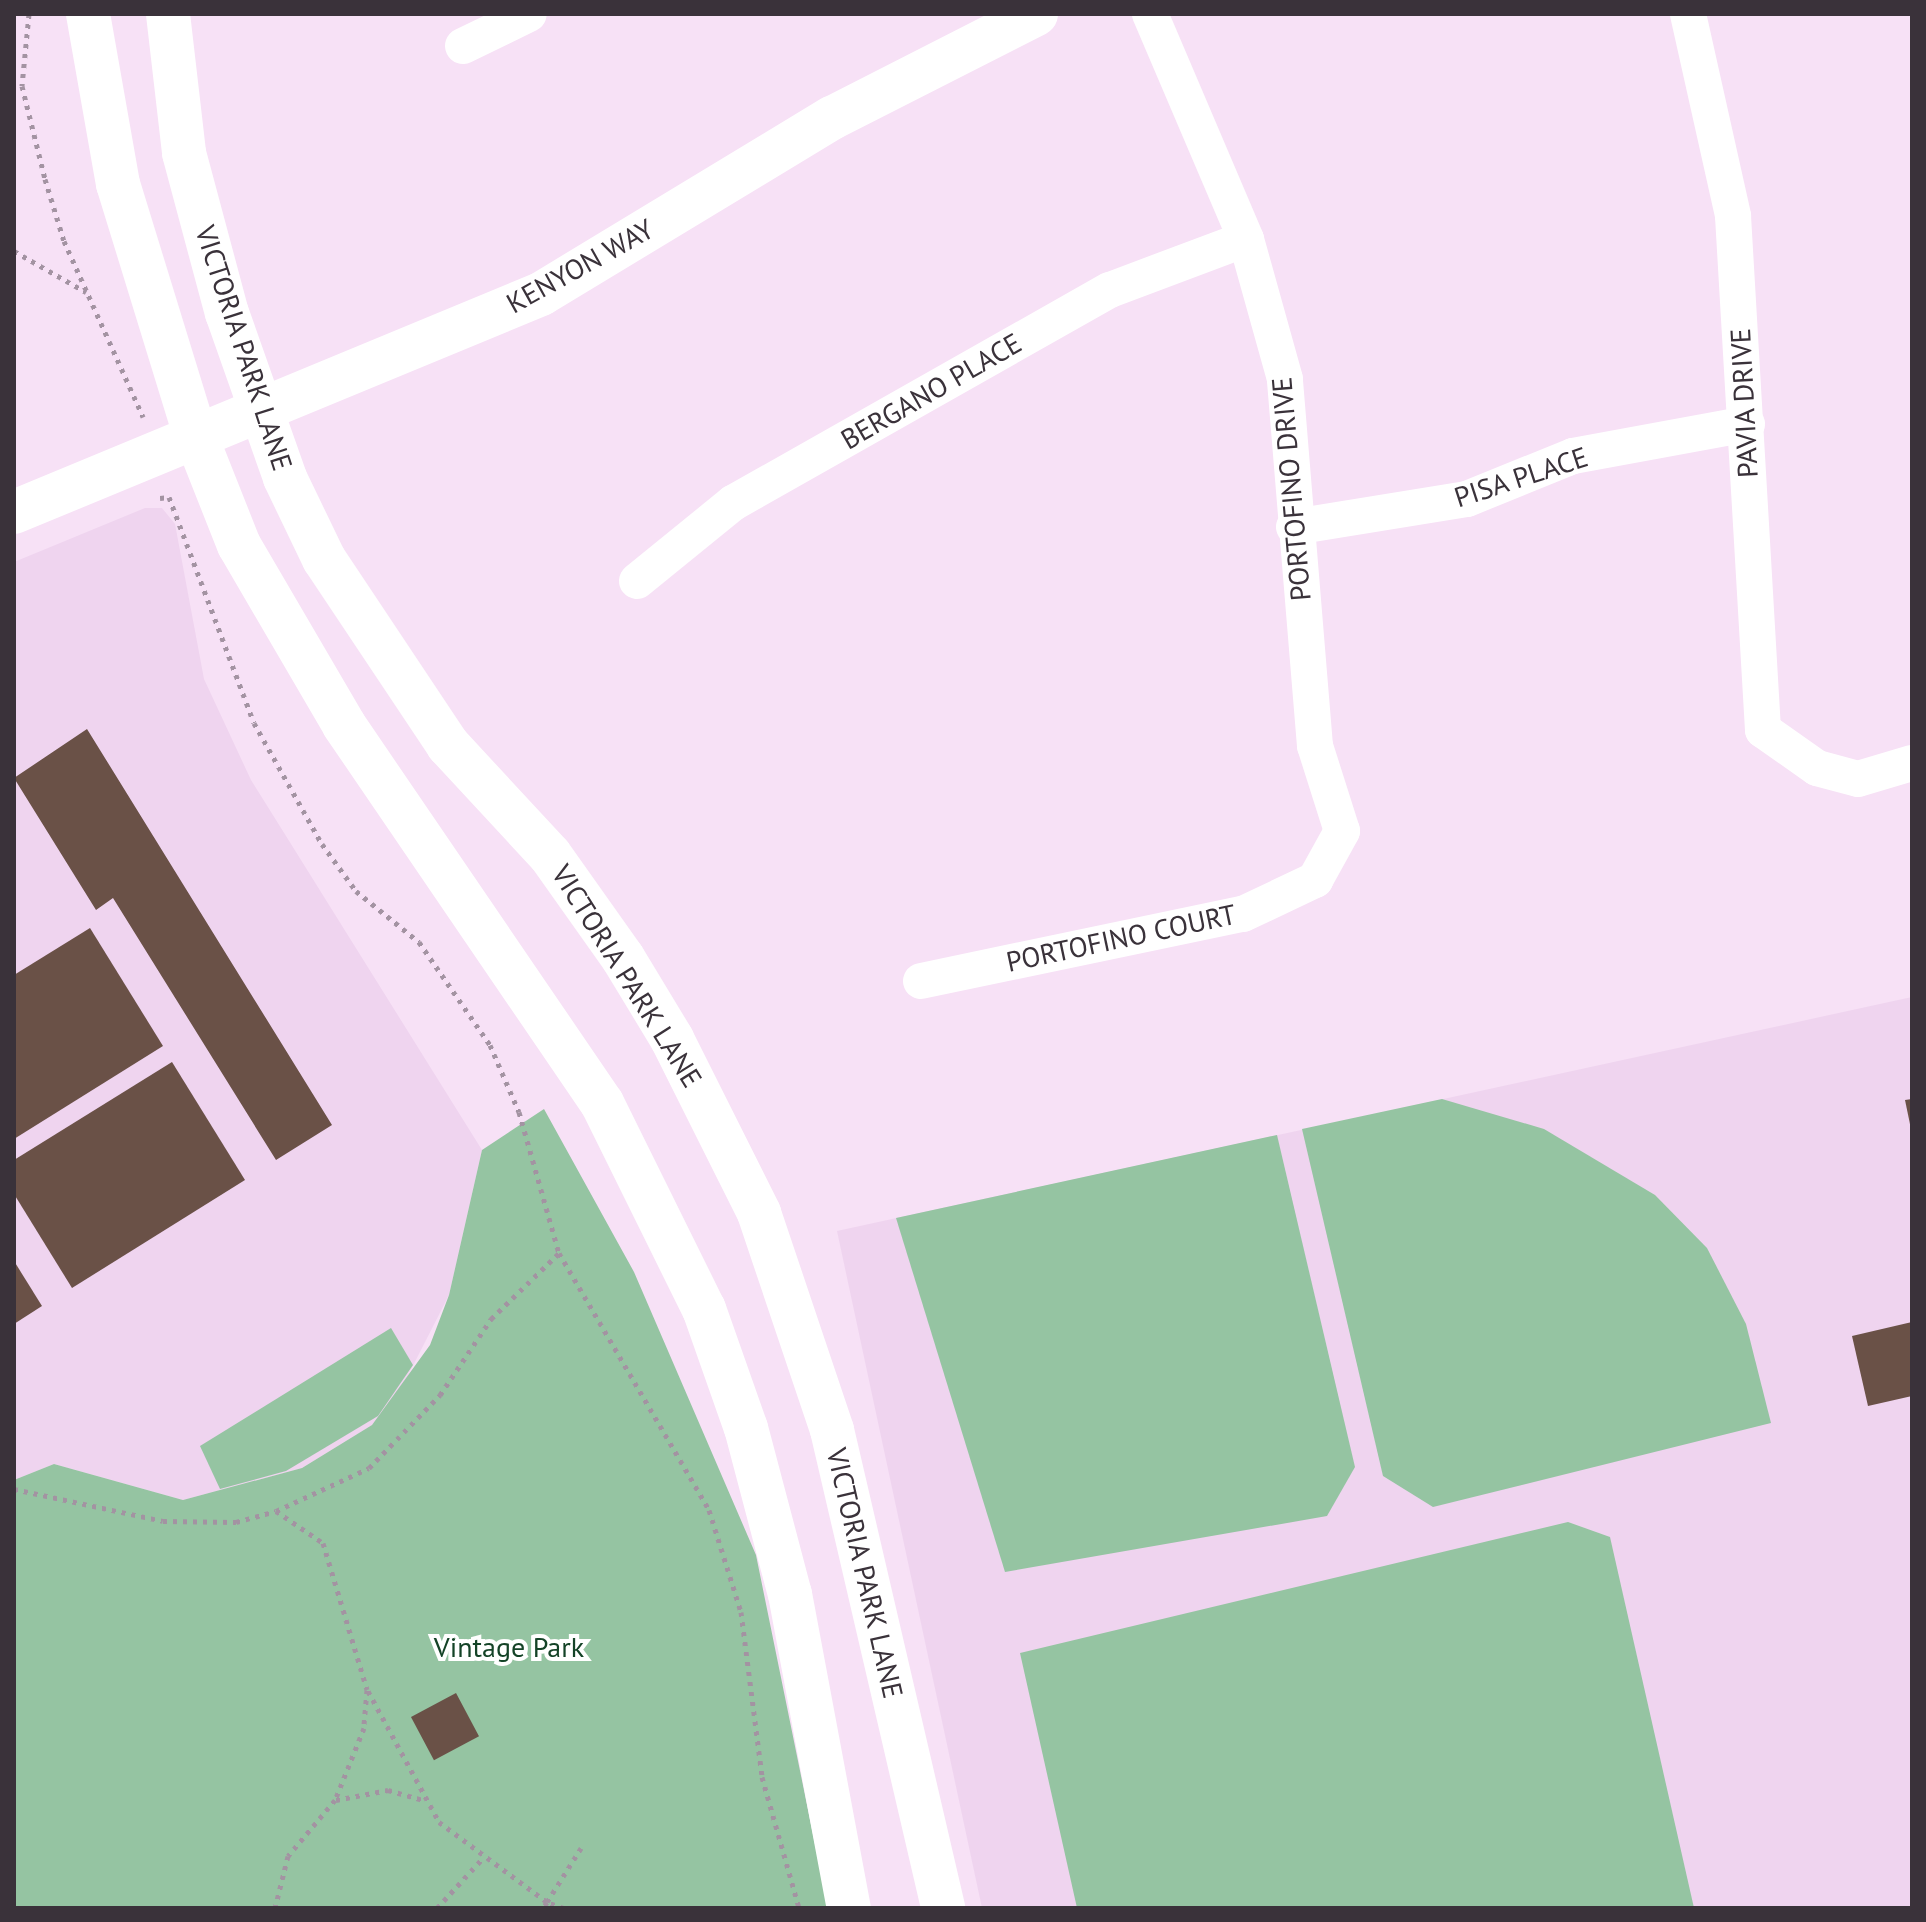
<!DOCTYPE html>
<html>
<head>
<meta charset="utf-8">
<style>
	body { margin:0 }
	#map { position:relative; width:1926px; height:1922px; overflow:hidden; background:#f7e1f6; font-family:"PT Sans",sans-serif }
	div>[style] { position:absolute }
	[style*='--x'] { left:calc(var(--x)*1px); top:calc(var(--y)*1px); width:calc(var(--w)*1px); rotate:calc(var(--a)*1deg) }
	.built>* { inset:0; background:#efd4ef }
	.green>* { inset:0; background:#95c4a2 }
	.building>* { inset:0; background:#6a5147; transform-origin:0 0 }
	.path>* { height:5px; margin-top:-2.5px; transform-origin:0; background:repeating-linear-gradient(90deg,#a393a2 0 4px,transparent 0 10px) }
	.minor>* { height:36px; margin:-18px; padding:0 18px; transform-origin:18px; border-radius:18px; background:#fff }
	.tertiary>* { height:44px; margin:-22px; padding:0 22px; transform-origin:22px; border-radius:22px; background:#fff }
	span { translate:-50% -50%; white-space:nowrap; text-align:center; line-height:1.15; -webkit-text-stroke:8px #fff; paint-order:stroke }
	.street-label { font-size:28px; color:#3a323a }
	.park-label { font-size:28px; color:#144327 }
	.frame { position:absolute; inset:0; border:16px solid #3a323a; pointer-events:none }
</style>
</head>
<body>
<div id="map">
	<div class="built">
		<div style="clip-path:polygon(145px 508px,162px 508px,175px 524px,204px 679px,251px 780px,482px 1150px,449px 1295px,396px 1399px,372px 1425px,302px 1468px,183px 1500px,54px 1464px,14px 1480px,14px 562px)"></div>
		<div style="clip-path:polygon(1912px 997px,1912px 1908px,982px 1908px,837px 1231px)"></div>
	</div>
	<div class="green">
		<div style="clip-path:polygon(1442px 1099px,1544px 1129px,1655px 1195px,1707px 1248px,1746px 1324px,1771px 1423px,1433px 1507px,1383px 1476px,1302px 1129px)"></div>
		<div style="clip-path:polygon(544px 1109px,634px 1272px,756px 1555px,828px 1908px,14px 1908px,14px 1480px,54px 1464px,183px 1500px,302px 1468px,372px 1425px,430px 1345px,449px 1295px,482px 1150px)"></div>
		<div style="clip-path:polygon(1277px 1135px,1355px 1467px,1327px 1516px,1005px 1572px,896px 1218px)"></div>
		<div style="clip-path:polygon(391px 1328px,413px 1365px,378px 1416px,286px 1471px,220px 1489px,200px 1446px)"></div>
		<div style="clip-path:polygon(1568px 1522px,1610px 1537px,1694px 1908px,1077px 1908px,1020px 1653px)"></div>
	</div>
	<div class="building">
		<div style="clip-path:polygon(87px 729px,332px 1125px,276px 1160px,113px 898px,96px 910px,14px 778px)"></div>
		<div style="clip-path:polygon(90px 928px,163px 1046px,14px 1139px,14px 975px)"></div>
		<div style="clip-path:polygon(172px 1062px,245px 1180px,72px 1288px,14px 1194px,14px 1160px)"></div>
		<div style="clip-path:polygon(1912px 1099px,1912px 1129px,1911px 1129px,1905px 1100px)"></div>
		<div style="clip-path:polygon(14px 1261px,42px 1306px,14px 1324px)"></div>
		<div style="clip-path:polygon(1912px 1322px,1912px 1396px,1868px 1406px,1852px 1336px)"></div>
		<div style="left:456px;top:1693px;width:49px;height:51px;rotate:62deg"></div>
	</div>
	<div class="path">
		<div style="--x:29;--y:14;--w:72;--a:95.6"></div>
		<div style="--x:22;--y:86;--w:96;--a:76.1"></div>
		<div style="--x:45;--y:179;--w:65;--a:73"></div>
		<div style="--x:64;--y:241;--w:193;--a:65.8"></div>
		<div style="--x:14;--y:251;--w:83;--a:29.7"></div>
		<div style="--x:160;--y:498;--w:9;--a:-6"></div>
		<div style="--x:169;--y:497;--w:241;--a:69.4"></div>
		<div style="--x:254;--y:723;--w:139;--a:60.7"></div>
		<div style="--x:322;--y:844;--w:58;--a:54.1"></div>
		<div style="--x:356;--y:891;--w:81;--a:39"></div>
		<div style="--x:419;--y:942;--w:125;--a:55.4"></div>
		<div style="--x:490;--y:1045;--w:73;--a:66.6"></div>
		<div style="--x:519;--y:1112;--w:147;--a:74.2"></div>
		<div style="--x:14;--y:1489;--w:152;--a:12.1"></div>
		<div style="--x:163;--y:1521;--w:73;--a:0.8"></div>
		<div style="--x:236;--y:1522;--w:41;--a:-15.4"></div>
		<div style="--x:276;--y:1511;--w:57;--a:34.2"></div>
		<div style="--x:323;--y:1543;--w:153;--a:73.3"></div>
		<div style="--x:367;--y:1690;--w:38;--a:95"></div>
		<div style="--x:364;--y:1728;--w:78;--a:111.9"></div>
		<div style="--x:335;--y:1800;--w:73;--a:130"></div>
		<div style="--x:288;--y:1856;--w:54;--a:104"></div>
		<div style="--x:276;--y:1511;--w:102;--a:-24.8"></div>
		<div style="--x:369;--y:1468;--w:102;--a:-45.8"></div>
		<div style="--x:440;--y:1395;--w:92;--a:-56.1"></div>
		<div style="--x:491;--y:1319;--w:95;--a:-44.1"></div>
		<div style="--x:559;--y:1253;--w:298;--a:59.7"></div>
		<div style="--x:709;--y:1510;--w:107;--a:72.6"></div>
		<div style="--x:741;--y:1612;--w:166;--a:82.7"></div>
		<div style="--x:762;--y:1777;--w:136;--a:74.2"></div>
		<div style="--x:368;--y:1691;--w:149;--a:61.5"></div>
		<div style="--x:439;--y:1822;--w:134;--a:36.5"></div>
		<div style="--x:547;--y:1902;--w:7;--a:124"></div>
		<div style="--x:336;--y:1800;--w:53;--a:-10.9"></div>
		<div style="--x:388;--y:1790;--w:36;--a:16"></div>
		<div style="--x:437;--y:1908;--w:68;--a:-47.4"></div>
		<div style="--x:564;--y:1908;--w:18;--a:-161"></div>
		<div style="--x:547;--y:1902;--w:64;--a:-57.8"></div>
	</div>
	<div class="minor">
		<div style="--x:1688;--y:14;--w:207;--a:77.4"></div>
		<div style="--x:1733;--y:216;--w:515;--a:86.66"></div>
		<div style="--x:1763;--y:730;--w:66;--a:35.1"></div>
		<div style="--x:1817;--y:768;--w:42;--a:15"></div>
		<div style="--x:1858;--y:779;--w:56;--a:-16.5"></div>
		<div style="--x:463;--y:46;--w:73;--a:-25.9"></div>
		<div style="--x:1294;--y:527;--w:175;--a:-9.2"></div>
		<div style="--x:1467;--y:499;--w:114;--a:-22.1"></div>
		<div style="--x:1573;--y:456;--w:177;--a:-10.4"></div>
		<div style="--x:637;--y:581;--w:124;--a:-39.1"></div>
		<div style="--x:733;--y:503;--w:433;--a:-29.5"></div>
		<div style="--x:1110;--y:290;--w:145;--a:-20.6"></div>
		<div style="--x:921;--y:981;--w:329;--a:-11.8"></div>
		<div style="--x:1243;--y:914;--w:80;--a:-25.3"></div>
		<div style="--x:1315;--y:880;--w:56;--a:-61.1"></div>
		<div style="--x:1342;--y:831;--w:89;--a:-107.6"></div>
		<div style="--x:1315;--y:746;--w:368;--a:-94.7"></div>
		<div style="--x:1285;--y:379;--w:145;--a:-105.6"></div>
		<div style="--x:1246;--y:239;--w:245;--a:-113.1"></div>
	</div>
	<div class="tertiary">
		<div style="--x:88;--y:14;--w:173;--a:80"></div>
		<div style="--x:118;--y:184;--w:262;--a:72.9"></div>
		<div style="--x:195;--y:434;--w:119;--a:68.4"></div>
		<div style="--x:239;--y:545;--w:208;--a:59.7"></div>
		<div style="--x:344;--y:725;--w:458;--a:55.7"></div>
		<div style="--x:602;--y:1103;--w:230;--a:63.7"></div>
		<div style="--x:704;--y:1309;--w:126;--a:70.6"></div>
		<div style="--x:746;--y:1428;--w:172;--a:75.2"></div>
		<div style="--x:790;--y:1594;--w:319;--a:79.4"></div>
		<div style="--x:168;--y:14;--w:140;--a:83.4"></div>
		<div style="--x:184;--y:153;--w:166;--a:75"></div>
		<div style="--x:227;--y:313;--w:175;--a:70.6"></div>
		<div style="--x:285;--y:478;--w:90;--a:64.3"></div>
		<div style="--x:324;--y:559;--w:224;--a:56.3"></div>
		<div style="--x:448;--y:745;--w:150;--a:47.2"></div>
		<div style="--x:550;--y:855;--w:126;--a:54.7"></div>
		<div style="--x:623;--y:958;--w:95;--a:58.8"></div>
		<div style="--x:672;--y:1039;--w:195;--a:63.4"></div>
		<div style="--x:759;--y:1213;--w:229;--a:71.4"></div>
		<div style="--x:832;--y:1430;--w:491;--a:76.9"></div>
		<div style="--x:14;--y:512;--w:570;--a:-22.47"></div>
		<div style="--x:541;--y:294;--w:340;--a:-31.2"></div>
		<div style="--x:832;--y:118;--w:229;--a:-27"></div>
	</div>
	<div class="street-label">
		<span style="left:580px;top:266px;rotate:-29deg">KENYON WAY</span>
		<span style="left:244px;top:348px;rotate:72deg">VICTORIA PARK LANE</span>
		<span style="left:931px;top:391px;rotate:-30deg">BERGANO PLACE</span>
		<span style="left:1744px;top:403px;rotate:-93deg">PAVIA DRIVE</span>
		<span style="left:1521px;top:477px;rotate:-18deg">PISA PLACE</span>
		<span style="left:1291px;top:489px;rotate:-95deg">PORTOFINO DRIVE</span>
		<span style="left:1121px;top:938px;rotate:-12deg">PORTOFINO COURT</span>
		<span style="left:627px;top:976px;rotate:58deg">VICTORIA PARK LANE</span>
		<span style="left:865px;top:1573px;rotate:77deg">VICTORIA PARK LANE</span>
	</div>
	<div class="park-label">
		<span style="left:509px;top:1647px">Vintage Park</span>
	</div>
	<div class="frame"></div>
</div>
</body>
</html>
